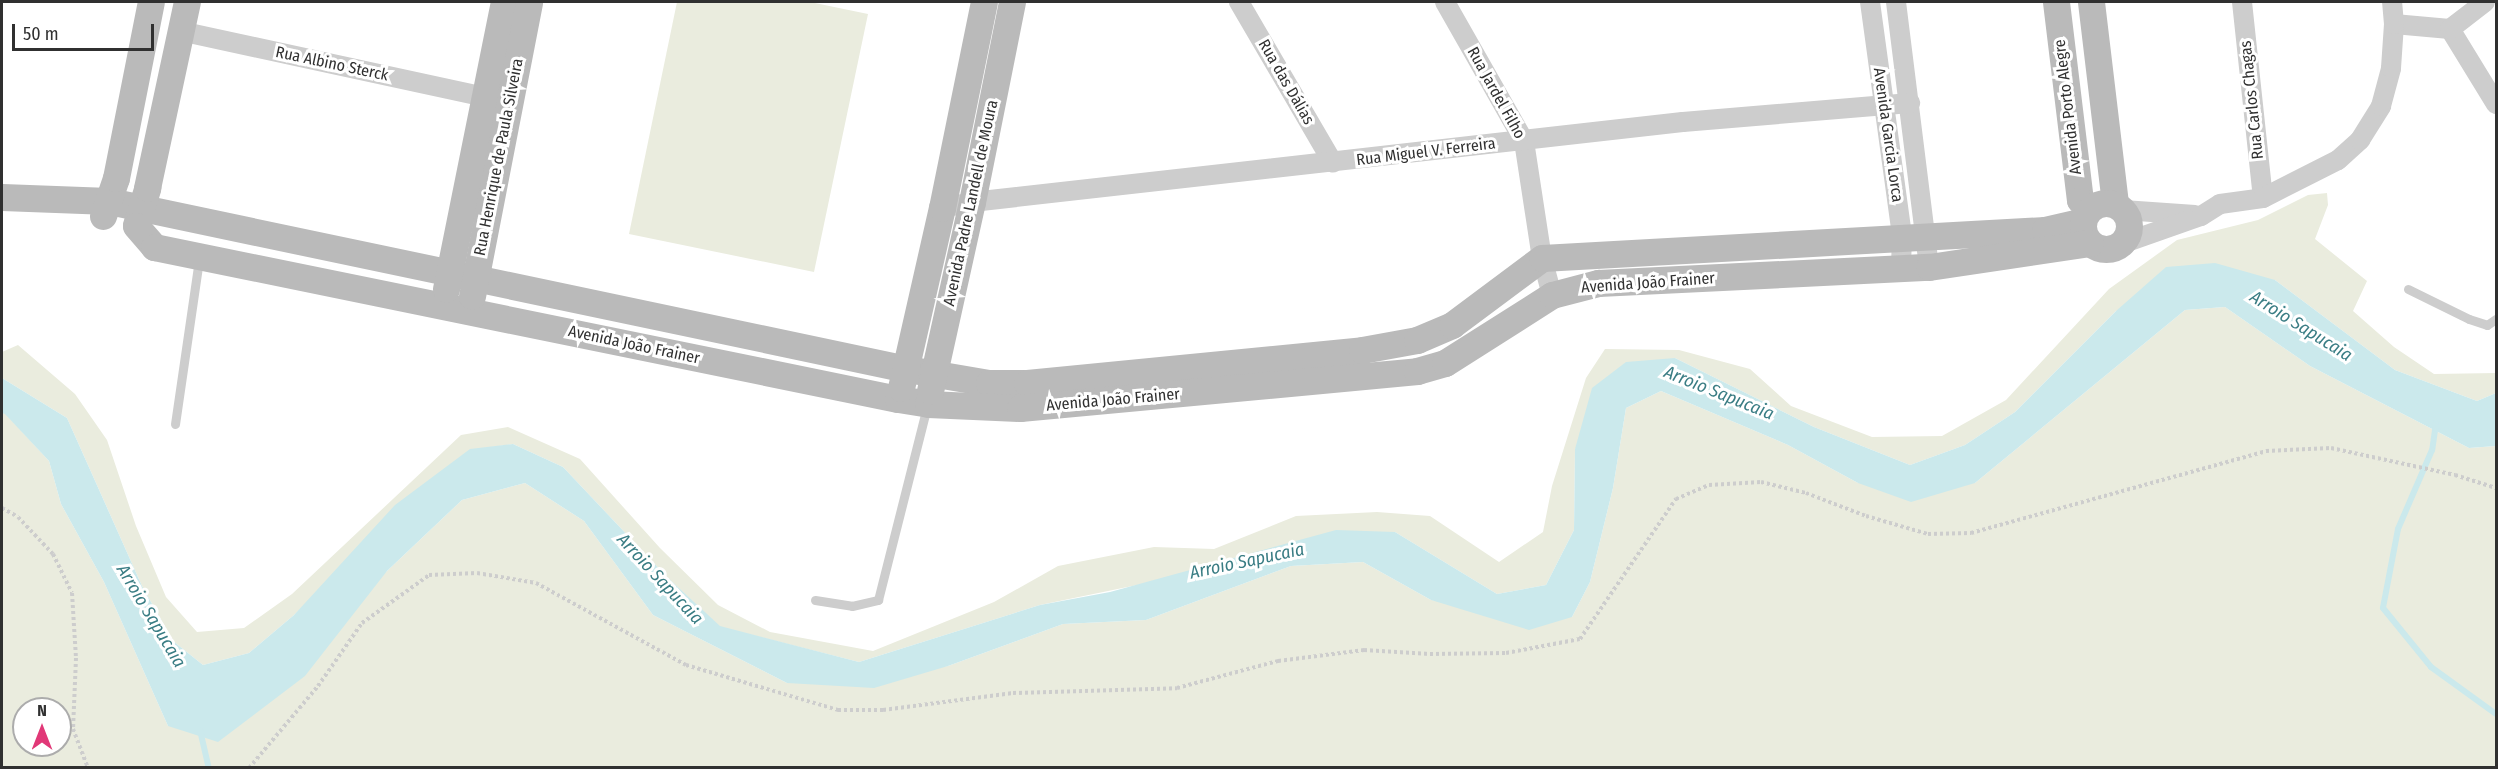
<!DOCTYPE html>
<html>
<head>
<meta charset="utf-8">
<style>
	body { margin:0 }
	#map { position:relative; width:2498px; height:769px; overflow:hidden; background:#fff; font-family:"Fira Sans Condensed",sans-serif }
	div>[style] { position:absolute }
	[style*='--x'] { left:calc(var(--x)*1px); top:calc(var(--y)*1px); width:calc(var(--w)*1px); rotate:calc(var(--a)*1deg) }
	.green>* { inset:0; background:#eaecde }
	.water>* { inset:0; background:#cbe9ec }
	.stream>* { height:6px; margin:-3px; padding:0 3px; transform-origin:3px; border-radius:3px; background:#cbe9ec }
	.path>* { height:4px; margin-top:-2px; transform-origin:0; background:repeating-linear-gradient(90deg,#cdcdcd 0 3px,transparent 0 6px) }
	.lane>* { height:9px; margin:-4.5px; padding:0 4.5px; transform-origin:4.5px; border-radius:4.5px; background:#cdcdcd }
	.street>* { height:20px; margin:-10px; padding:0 10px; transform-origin:10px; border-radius:10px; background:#cdcdcd }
	.secondary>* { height:27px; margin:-13.5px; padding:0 13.5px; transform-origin:13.5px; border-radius:13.5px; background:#bababa }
	.secondary>.ring { margin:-13.5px; padding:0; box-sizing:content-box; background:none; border:27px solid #bababa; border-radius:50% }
	span { translate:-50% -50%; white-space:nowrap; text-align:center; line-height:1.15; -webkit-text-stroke:6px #fff; paint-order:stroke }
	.street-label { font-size:16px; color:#303030 }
	.water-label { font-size:18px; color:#3a7d84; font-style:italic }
	.frame { position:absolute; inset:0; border:3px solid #303030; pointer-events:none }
	.north { position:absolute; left:12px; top:697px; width:60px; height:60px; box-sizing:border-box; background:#fff; border:2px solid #acacac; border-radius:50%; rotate:0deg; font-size:16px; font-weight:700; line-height:24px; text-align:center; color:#303030 }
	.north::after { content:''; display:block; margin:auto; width:21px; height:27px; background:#e13877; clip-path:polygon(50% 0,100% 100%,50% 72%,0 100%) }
	.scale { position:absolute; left:12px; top:24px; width:142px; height:27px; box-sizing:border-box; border:3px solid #303030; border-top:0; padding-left:8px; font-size:18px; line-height:21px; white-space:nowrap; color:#303030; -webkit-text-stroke:4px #fff; paint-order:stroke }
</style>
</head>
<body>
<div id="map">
	<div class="green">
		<div style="clip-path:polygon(677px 2px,810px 2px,868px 14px,814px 272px,629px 234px)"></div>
		<div style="clip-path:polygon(2327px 193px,2328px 205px,2315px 239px,2367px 281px,2353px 311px,2394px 347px,2434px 374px,2496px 373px,2496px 393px,2477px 401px,2395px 370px,2275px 280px,2116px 311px,2015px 412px,1965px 445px,1910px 465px,1814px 427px,1675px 358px,1575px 449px,1574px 530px,1546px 585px,1497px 594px,1395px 532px,1040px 605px,859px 662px,720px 627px,666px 576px,563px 467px,513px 444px,470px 450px,294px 615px,249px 653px,203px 665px,173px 641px,142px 586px,67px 418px,2px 378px,2px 352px,18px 345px,75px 394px,107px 440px,136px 526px,166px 597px,197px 632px,244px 628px,292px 594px,461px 435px,508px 427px,580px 459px,660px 548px,718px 605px,770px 632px,873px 651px,994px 602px,1058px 566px,1154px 547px,1214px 549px,1296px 516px,1377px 512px,1430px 516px,1499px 562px,1543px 532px,1552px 486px,1586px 378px,1605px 349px,1679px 350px,1750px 369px,1791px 406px,1872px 437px,1942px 436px,2006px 400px,2109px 289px,2177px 240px,2258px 220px,2308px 195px)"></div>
		<div style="clip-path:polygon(evenodd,2225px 307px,2310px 366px,2469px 448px,2496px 446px,2496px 767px,2px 767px,2px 413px,5px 413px,49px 461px,61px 504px,104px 582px,168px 726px,387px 571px,462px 500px,525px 483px,584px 521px,653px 615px,787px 683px,948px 666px,1063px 624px,1146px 620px,1291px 566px,1363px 562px,1431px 600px,1572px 617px,1590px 582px,1613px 488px,1626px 408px,1661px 391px,1788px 445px,1858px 483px,1975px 483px,2185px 310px,2225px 307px,24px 709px,60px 709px,60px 745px,24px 745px,24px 709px)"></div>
	</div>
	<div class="water">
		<div style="clip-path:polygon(2215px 263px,2275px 280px,2395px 370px,2477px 401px,2496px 393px,2496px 446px,2469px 448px,2310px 366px,2225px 307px,2185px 310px,1975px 483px,1911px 502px,1858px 483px,1788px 445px,1661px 391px,1626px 408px,1613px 488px,1590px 582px,1572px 617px,1529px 630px,1431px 600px,1363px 562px,1291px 566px,1146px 620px,1063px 624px,948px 666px,874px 688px,787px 683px,653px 615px,584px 521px,525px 483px,462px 500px,387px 571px,305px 676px,218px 742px,168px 726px,104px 582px,61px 504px,49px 461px,5px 414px,2px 413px,2px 378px,67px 418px,142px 586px,173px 641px,203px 665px,249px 653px,294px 615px,395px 505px,470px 449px,513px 444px,563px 467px,666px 576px,720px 626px,859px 662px,1040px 605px,1110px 592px,1336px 530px,1395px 532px,1497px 594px,1546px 585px,1574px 530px,1575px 449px,1592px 388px,1626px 362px,1675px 358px,1814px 427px,1910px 465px,1965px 445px,2015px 412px,2116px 311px,2166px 267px)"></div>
	</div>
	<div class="stream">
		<div style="--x:2436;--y:423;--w:27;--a:98"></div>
		<div style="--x:2432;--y:450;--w:86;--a:113.3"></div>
		<div style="--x:2398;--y:529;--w:80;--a:100.8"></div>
		<div style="--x:2383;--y:608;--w:76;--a:50.9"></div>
		<div style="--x:2431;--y:667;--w:80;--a:35.9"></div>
		<div style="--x:200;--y:730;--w:39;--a:77"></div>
	</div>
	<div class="path">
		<div style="--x:2;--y:508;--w:18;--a:29"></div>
		<div style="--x:18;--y:517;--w:51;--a:46.6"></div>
		<div style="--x:53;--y:554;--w:43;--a:64"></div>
		<div style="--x:72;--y:593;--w:65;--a:86.5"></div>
		<div style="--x:76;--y:658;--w:71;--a:92.4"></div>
		<div style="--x:73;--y:729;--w:42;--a:69"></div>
		<div style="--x:249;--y:768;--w:107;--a:-49.9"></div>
		<div style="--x:318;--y:686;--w:77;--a:-55.1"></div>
		<div style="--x:362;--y:623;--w:82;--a:-35.6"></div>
		<div style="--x:429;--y:575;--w:48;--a:-2.4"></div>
		<div style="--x:477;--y:573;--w:60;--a:9.6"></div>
		<div style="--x:536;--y:583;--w:171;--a:28.7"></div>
		<div style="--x:686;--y:665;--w:159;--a:16.5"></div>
		<div style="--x:838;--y:710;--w:45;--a:0"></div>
		<div style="--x:883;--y:710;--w:131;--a:-7.5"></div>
		<div style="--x:1013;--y:693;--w:164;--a:-1.7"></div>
		<div style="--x:1177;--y:688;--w:105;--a:-15"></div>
		<div style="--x:1278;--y:661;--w:87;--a:-7.3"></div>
		<div style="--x:1364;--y:650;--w:66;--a:3.5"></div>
		<div style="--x:1430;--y:654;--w:76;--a:-0.8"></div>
		<div style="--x:1506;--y:653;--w:75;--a:-10.7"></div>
		<div style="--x:1580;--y:639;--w:170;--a:-55.6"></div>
		<div style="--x:1676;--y:499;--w:36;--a:-23"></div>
		<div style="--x:1709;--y:485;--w:52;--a:-3.3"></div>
		<div style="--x:1761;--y:482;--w:46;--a:13.7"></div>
		<div style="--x:1806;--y:493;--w:64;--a:21"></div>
		<div style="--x:1866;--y:516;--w:65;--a:16.2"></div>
		<div style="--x:1928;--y:534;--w:43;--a:-1.3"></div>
		<div style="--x:1971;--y:533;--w:306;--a:-15.5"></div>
		<div style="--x:2266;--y:451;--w:65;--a:-2.6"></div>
		<div style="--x:2331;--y:448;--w:127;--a:12.3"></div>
		<div style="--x:2455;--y:475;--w:43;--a:17.6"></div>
	</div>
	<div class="lane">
		<div style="--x:2408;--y:289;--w:68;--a:26.2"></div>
		<div style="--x:2469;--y:319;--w:19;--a:18"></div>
		<div style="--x:2487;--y:325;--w:11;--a:-34"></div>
		<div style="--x:175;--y:424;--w:167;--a:-81.7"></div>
		<div style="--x:815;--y:600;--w:37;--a:9"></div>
		<div style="--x:852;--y:606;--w:27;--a:-13"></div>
		<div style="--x:878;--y:600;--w:200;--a:-75.8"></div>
	</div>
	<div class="street">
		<div style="--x:1239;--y:2;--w:186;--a:59.7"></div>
		<div style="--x:1445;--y:2;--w:160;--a:60.4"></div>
		<div style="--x:1524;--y:141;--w:118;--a:81.3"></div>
		<div style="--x:1542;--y:258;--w:38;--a:75"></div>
		<div style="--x:1870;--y:2;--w:237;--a:82.2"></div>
		<div style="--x:1902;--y:237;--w:32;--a:92"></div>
		<div style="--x:1896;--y:2;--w:267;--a:82.9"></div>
		<div style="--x:2242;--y:2;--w:197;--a:83.9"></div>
		<div style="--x:2394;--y:24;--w:56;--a:5.1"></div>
		<div style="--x:2450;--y:29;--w:88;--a:58.5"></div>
		<div style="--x:2450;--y:29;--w:44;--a:-37.6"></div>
		<div style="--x:180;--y:31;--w:311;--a:12.2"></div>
		<div style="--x:942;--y:208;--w:31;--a:-11"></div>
		<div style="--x:972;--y:202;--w:715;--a:-6.42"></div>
		<div style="--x:1683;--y:122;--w:228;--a:-4.8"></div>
		<div style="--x:2123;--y:210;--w:72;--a:4"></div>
		<div style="--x:2121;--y:244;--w:85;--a:-19.3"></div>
		<div style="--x:2201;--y:216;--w:22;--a:-32"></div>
		<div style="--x:2220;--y:204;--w:43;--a:-7.9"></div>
		<div style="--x:2263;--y:198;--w:84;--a:-26.9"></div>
		<div style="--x:2338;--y:160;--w:30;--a:-42"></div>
		<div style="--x:2360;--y:140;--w:40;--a:-58"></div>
		<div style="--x:2381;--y:106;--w:39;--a:-75"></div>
		<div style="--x:2391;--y:68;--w:44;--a:-86.1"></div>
		<div style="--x:2394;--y:24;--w:22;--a:-95"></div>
	</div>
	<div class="secondary">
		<div style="--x:2056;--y:2;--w:199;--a:83.1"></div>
		<div style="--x:2080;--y:200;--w:13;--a:48"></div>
		<div style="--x:2091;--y:2;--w:203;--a:83.2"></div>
		<div style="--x:2;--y:197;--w:107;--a:2.1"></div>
		<div style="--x:109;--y:201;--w:815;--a:11.89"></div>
		<div style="--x:907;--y:369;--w:83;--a:9.7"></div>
		<div style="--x:989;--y:383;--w:38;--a:0"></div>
		<div style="--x:1027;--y:383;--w:337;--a:-5.6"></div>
		<div style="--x:1362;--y:350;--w:56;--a:-10.3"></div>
		<div style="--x:1417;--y:340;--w:38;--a:-23"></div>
		<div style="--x:1452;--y:325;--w:112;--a:-36.7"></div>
		<div style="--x:1542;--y:258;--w:504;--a:-3.19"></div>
		<div style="--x:2045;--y:230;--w:39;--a:-13"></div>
		<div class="ring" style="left:2083px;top:203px;width:19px;height:19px"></div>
		<div style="--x:103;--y:216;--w:40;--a:-71.1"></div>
		<div style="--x:116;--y:178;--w:179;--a:-78.8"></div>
		<div style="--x:136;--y:225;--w:39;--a:-73"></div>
		<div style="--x:147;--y:188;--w:190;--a:-77.9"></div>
		<div style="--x:136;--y:226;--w:28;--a:49"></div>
		<div style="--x:154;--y:247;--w:759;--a:11.55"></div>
		<div style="--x:898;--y:399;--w:30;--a:9"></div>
		<div style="--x:928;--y:404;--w:92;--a:2.5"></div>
		<div style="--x:1020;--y:408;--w:399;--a:-5.3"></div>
		<div style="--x:1417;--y:371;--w:29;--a:-16"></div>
		<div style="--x:1445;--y:363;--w:127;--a:-32.4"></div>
		<div style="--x:1552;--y:295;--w:48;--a:-14.6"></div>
		<div style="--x:1598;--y:283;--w:331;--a:-2.8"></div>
		<div style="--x:1929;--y:267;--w:163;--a:-8.5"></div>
		<div style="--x:446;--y:289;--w:293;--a:-78.6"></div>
		<div style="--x:472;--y:296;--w:299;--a:-79"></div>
		<div style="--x:901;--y:388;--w:185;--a:-77.2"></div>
		<div style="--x:942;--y:208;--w:210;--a:-78.5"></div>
		<div style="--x:930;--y:391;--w:194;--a:-77.5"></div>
		<div style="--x:972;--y:202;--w:204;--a:-78.7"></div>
	</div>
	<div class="street-label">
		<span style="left:332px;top:64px;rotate:12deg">Rua Albino Sterck</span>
		<span style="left:1286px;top:82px;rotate:60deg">Rua das Dálias</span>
		<span style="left:1496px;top:93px;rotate:61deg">Rua Jardel Filho</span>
		<span style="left:2252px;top:100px;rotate:-96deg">Rua Carlos Chagas</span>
		<span style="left:2068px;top:107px;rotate:-97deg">Avenida Porto Alegre</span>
		<span style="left:1888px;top:135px;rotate:82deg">Avenida Garcia Lorca</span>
		<span style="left:1426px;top:152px;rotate:-7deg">Rua Miguel V. Ferreira</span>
		<span style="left:499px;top:157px;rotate:-79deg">Rua Henrique de Paula Silveira</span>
		<span style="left:971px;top:203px;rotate:-78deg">Avenida Padre Landell de Moura</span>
		<span style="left:1648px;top:283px;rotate:-4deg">Avenida João Frainer</span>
		<span style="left:634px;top:345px;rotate:12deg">Avenida João Frainer</span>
		<span style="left:1113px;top:400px;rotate:-5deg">Avenida João Frainer</span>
	</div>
	<div class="water-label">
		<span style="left:2301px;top:326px;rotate:32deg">Arroio Sapucaia</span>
		<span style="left:1719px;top:393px;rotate:22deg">Arroio Sapucaia</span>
		<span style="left:1247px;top:561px;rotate:-12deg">Arroio Sapucaia</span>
		<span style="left:660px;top:579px;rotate:47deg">Arroio Sapucaia</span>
		<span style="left:151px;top:616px;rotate:59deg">Arroio Sapucaia</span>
	</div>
	<div class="frame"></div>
	<div class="north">N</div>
	<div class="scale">50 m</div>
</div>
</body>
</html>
